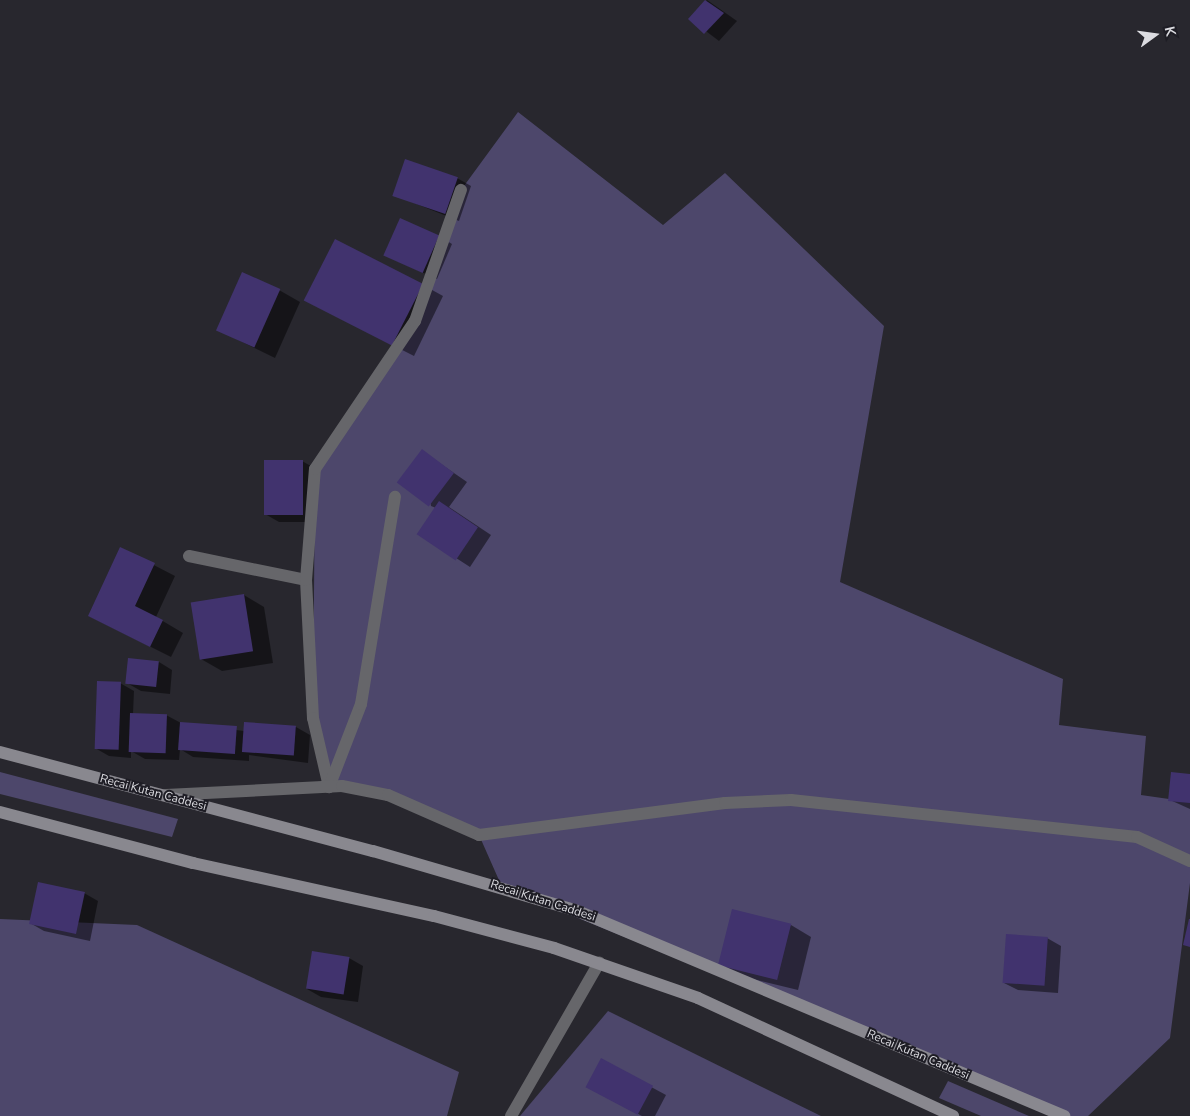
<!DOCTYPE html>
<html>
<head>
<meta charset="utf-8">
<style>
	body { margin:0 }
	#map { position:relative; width:1190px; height:1116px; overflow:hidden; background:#28272e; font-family:"Nunito Sans",sans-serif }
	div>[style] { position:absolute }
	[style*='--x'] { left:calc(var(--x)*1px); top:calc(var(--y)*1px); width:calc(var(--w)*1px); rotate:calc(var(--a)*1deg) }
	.green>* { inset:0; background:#4d476b }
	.shadow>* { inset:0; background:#0007 }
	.building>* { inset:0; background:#41336e; transform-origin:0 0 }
	.street>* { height:12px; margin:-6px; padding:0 6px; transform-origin:6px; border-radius:6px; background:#66666a }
	.secondary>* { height:12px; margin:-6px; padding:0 6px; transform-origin:6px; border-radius:6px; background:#89888f }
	span { translate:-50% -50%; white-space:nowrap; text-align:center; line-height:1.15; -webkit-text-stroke:4px #1e1d25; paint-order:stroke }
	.street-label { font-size:12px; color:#dcdce1 }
	.north { position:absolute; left:1130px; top:10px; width:50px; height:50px; -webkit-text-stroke:4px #1e1d25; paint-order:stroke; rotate:76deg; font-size:14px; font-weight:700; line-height:20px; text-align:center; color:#dcdce1 }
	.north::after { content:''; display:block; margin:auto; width:18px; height:22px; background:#dcdce1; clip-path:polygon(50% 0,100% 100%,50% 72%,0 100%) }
</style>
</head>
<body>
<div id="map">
	<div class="green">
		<div style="clip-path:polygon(518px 112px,663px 225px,725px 173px,884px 326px,840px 582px,1063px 679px,1059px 725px,1146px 736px,1141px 795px,1190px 802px,1190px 883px,1170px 1038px,1088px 1116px,1064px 1116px,502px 887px,479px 835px,388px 795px,329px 787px,313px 718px,315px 469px,415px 321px,461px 190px)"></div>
		<div style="clip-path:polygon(0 772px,178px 819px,172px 837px,0 794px)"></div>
		<div style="clip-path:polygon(0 919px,137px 925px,459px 1072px,447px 1116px,0 1116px)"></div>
		<div style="clip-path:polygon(608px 1011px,821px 1116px,520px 1116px)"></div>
		<div style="clip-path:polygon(948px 1081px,1029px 1116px,981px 1116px,939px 1098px)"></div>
	</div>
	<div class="shadow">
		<div style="clip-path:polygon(707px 0,737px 21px,719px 41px,690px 19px)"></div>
		<div style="clip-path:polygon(457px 178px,471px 186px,459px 221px,394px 195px)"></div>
		<div style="clip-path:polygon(439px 236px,452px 244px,437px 279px,386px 256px)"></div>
		<div style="clip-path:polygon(423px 285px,443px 296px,414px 356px,306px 301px)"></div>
		<div style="clip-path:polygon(279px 290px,300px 302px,275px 358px,218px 330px)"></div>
		<div style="clip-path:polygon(422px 451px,467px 482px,449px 507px,491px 535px,470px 567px,419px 534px,436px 508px,431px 506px)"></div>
		<div style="clip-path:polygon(302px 461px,316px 469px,316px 522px,279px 522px,265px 514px)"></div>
		<div style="clip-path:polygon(121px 548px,175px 576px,156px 617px,183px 633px,171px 657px,89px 616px)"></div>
		<div style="clip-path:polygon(244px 595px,264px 607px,273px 663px,222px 671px,201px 659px)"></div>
		<div style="clip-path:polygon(159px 662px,172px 670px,170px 694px,141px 691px,127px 683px)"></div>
		<div style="clip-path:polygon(120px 683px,134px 691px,133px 714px,166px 715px,181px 723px,244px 731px,245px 723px,296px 727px,310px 735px,308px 763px,249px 755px,249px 761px,193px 757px,180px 749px,179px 760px,145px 759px,131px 751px,131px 758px,109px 756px,95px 748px)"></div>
		<div style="clip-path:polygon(1190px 776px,1190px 809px,1170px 800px)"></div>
		<div style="clip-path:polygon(84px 893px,98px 901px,90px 941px,44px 931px,30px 923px)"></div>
		<div style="clip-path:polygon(791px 925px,811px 937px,798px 990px,740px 976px,719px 964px)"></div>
		<div style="clip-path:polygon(1047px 938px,1061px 946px,1058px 993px,1018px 990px,1004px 983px)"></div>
		<div style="clip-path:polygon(349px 958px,363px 966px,358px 1002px,321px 997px,307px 989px)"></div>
		<div style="clip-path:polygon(601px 1060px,666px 1095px,655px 1116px,642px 1116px,600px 1094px)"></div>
	</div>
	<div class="building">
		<div style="clip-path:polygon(705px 0,724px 13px,704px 34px,688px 19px)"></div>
		<div style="left:405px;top:159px;width:56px;height:39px;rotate:19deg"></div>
		<div style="left:400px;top:218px;width:43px;height:41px;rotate:24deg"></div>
		<div style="left:335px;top:239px;width:99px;height:69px;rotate:27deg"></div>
		<div style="left:242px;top:272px;width:42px;height:64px;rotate:24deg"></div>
		<div style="left:422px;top:449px;width:40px;height:42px;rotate:37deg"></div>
		<div style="left:264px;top:460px;width:39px;height:55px"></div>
		<div style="left:439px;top:501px;width:47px;height:40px;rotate:34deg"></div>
		<div style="clip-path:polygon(120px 547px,155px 563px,135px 606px,163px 620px,150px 647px,88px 616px)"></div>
		<div style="left:244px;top:594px;width:58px;height:54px;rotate:81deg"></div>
		<div style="left:128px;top:658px;width:31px;height:26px;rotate:6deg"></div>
		<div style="left:97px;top:681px;width:24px;height:68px;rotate:2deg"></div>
		<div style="left:130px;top:713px;width:37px;height:39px;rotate:2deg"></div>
		<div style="left:180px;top:722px;width:57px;height:28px;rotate:4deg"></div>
		<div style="left:244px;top:722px;width:52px;height:30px;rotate:4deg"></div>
		<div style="clip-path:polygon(1171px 772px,1190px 774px,1190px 803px,1168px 801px)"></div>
		<div style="left:38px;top:882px;width:48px;height:43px;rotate:12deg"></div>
		<div style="left:732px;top:909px;width:61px;height:58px;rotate:14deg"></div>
		<div style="clip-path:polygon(1189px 919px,1190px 919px,1190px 947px,1183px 945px)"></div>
		<div style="left:1006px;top:934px;width:42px;height:49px;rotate:4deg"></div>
		<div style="left:312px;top:951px;width:38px;height:38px;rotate:9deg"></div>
		<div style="left:601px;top:1058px;width:59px;height:33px;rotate:28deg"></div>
	</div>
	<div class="street">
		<div style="--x:189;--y:556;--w:119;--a:11.6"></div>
		<div style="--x:306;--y:580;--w:138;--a:87.1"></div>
		<div style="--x:313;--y:718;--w:71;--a:76.9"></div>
		<div style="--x:306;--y:580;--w:111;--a:-85.4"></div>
		<div style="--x:315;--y:469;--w:179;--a:-56"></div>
		<div style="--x:415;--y:321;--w:139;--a:-70.7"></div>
		<div style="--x:329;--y:787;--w:89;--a:-68.9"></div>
		<div style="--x:361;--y:704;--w:210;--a:-80.7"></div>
		<div style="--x:166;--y:795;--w:176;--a:-2.9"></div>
		<div style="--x:342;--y:786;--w:47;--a:11.1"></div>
		<div style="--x:388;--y:795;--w:99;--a:23.7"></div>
		<div style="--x:479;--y:835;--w:248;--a:-7.4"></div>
		<div style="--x:725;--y:803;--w:66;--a:-2.6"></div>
		<div style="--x:791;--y:800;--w:348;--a:6.1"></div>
		<div style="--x:1137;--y:837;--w:58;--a:24.4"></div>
		<div style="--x:511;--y:1116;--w:177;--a:-60.1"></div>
	</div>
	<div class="secondary">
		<div style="--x:0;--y:752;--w:386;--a:14.9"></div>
		<div style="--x:373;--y:851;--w:210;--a:16.3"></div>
		<div style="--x:575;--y:910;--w:531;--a:22.84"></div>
		<div style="--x:0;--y:812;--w:200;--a:14.8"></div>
		<div style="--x:193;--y:863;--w:247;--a:12.4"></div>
		<div style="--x:434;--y:916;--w:124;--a:14.9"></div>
		<div style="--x:554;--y:948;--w:152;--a:19.1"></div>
		<div style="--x:698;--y:998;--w:281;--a:24.8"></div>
	</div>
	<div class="street-label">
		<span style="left:153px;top:793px;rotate:15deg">Recai Kutan Caddesi</span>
		<span style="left:543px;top:901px;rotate:18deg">Recai Kutan Caddesi</span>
		<span style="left:918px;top:1055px;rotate:23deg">Recai Kutan Caddesi</span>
	</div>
	<div class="north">K</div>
</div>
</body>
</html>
